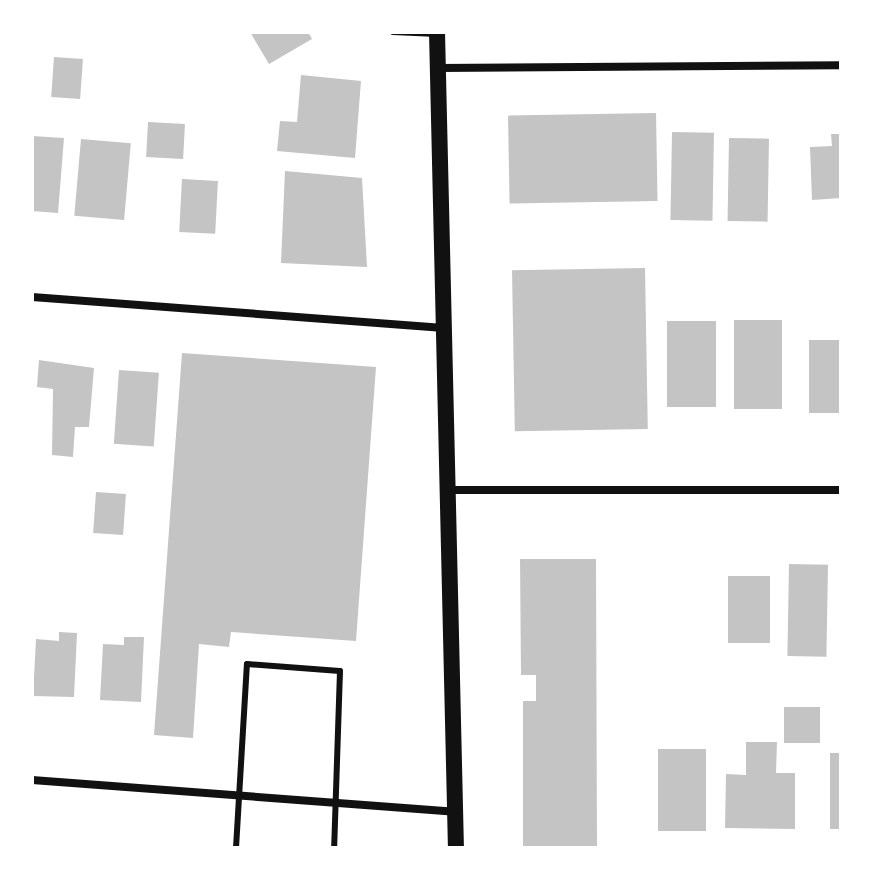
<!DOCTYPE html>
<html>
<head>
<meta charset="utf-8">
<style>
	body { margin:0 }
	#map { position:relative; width:873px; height:880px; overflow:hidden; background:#fff; font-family:Inter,sans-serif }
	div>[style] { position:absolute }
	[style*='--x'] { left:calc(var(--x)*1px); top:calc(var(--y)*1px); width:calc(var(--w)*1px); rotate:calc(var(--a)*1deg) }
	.building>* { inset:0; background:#c4c4c4; transform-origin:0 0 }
	.service>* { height:6px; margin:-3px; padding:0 3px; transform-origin:3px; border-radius:3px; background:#111 }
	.minor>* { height:8px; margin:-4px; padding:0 4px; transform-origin:4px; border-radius:4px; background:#111 }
	.secondary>* { height:16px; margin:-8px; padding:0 8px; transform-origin:8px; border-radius:8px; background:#111 }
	span { translate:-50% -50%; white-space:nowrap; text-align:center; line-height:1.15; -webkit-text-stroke:7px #fff; paint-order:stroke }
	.frame { position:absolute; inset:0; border:34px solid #fff; pointer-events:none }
</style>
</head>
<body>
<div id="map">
	<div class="building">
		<div style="clip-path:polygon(250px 32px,308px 32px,312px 39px,269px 64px)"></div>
		<div style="left:54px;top:57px;width:29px;height:40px;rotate:4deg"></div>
		<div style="clip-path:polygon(301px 75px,361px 81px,355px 158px,277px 151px,280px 121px,297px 122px)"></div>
		<div style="left:656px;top:113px;width:88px;height:148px;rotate:89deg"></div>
		<div style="left:148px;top:122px;width:37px;height:35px;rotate:3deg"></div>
		<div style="left:672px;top:132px;width:42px;height:88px;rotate:1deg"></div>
		<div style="clip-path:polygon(831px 134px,841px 134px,841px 198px,812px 200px,810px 147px,832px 146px)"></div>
		<div style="clip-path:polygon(32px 136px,64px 138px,58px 213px,32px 211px)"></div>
		<div style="left:729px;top:138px;width:40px;height:83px;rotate:1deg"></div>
		<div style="left:81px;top:139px;width:50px;height:77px;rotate:5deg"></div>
		<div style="clip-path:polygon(285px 171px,362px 178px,367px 267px,281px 263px)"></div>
		<div style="left:182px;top:179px;width:36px;height:53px;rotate:3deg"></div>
		<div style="left:645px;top:268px;width:161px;height:133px;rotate:89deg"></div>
		<div style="left:734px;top:320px;width:48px;height:89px"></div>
		<div style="left:667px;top:321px;width:49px;height:86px"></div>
		<div style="left:809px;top:340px;width:32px;height:73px"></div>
		<div style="clip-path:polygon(182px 353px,376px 367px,356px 641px,231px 632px,229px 647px,199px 644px,193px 738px,154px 735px)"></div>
		<div style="clip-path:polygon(39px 360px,94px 368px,89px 427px,75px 427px,73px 457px,52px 455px,53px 389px,37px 387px)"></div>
		<div style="left:119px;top:370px;width:40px;height:74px;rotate:4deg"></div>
		<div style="left:96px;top:492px;width:30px;height:41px;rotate:4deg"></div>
		<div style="clip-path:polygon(520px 559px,596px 559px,597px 848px,523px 848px,523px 701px,536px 701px,536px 675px,521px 675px)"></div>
		<div style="left:789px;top:564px;width:39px;height:92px;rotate:1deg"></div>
		<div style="left:728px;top:576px;width:42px;height:67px"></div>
		<div style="clip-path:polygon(59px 632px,77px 633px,74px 697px,33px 696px,36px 639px,59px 641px)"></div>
		<div style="clip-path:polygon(124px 637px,144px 637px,141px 702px,100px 700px,103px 644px,124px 645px)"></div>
		<div style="left:820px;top:707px;width:36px;height:36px;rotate:90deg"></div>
		<div style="clip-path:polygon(746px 742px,777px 742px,776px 773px,795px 773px,795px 829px,725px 828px,726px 774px,746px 775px)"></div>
		<div style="left:658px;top:749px;width:48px;height:82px"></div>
		<div style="left:830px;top:753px;width:11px;height:76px"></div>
	</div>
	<div class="service">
		<div style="--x:393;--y:32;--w:44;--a:2.6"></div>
		<div style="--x:236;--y:848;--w:184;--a:-86.6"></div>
		<div style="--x:247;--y:664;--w:93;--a:4.3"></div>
		<div style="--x:340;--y:671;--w:177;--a:91.9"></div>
	</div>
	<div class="minor">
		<div style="--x:438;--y:68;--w:403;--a:-0.4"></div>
		<div style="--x:32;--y:297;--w:413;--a:4.3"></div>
		<div style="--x:450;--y:490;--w:391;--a:0"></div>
		<div style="--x:32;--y:780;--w:424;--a:4.3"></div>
	</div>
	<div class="secondary">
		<div style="--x:437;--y:32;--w:816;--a:88.67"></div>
	</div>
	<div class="frame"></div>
</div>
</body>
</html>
